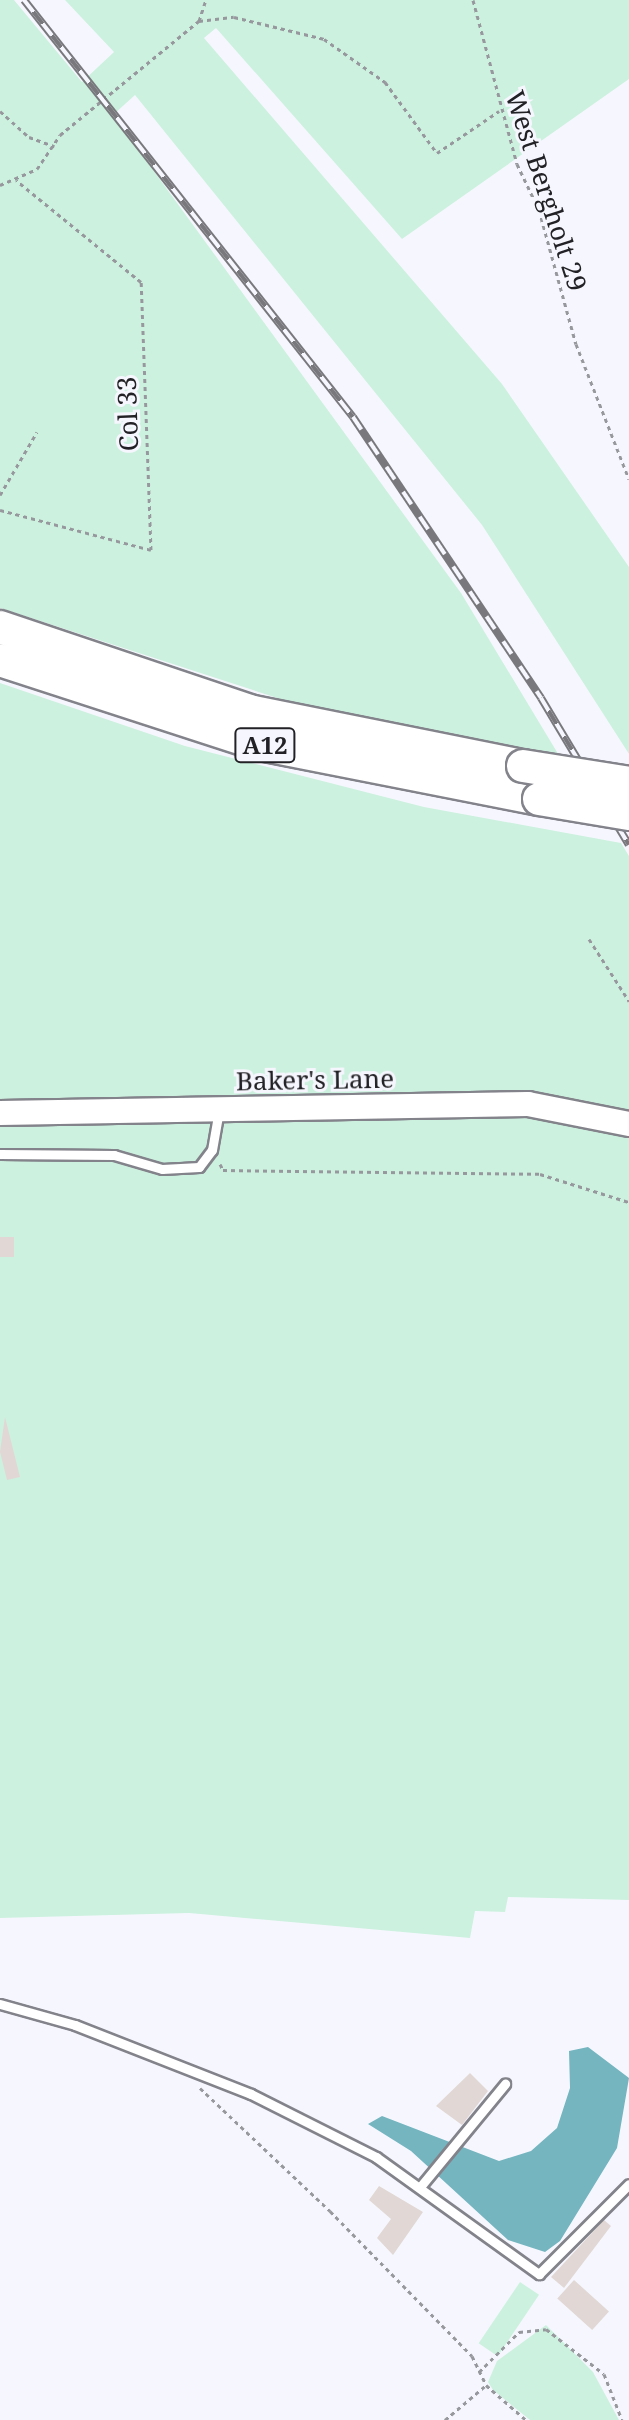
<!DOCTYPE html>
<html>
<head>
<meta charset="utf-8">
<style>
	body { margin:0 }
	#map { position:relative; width:629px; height:2420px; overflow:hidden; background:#f6f7fe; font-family:"Noto Serif",serif }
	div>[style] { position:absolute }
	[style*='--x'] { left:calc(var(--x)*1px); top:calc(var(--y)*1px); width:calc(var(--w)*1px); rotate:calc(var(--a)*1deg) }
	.green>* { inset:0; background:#cdf1df; transform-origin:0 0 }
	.water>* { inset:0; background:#74b5c0 }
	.building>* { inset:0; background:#e1d7d4; transform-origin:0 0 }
	.path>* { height:3px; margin-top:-1.5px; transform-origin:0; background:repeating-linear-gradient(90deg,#97989d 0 4px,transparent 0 8px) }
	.roads { filter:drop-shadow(2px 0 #83838b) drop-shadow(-2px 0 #83838b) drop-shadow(0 2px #83838b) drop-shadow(0 -2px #83838b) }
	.lane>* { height:9px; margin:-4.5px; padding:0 4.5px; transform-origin:4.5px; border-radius:4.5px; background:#fff }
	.secondary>* { height:24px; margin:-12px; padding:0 12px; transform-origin:12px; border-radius:12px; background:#fff }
	.highway>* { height:32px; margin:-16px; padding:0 16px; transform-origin:16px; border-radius:16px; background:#fff }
	.rail>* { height:8px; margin-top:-4px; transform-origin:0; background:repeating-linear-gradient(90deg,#f6f7fe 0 15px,#78787d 0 30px); box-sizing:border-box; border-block:2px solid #78787d }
	.bridges { filter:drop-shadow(2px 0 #83838b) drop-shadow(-2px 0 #83838b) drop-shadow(0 2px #83838b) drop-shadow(0 -2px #83838b) }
	.highway-bridge>* { height:32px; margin:-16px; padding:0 16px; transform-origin:16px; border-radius:16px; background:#fff }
	span { translate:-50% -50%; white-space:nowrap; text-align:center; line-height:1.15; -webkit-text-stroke:6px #f6f7fe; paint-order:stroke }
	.shield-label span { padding:2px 6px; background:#f6f7fe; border:2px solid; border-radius:6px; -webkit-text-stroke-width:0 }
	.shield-label { font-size:24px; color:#222226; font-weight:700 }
	.street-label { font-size:26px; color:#222226 }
</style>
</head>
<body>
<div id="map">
	<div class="green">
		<div style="clip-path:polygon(0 0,14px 0,82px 82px,114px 52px,65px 0,629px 0,629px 79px,402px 239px,216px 28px,204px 38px,502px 384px,629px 567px,629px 754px,482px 525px,135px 95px,113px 115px,461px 593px,560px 757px,302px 706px,0 608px)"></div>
		<div style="clip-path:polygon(0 683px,185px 746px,424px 807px,621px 843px,629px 856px,629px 1900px,508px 1897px,505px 1912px,475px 1911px,470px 1938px,189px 1913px,0 1918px)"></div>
		<div style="left:520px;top:2282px;width:23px;height:74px;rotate:34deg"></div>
		<div style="clip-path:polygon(546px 2325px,593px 2372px,619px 2420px,530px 2420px,493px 2390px,488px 2382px,497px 2361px)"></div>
	</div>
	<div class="water">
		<div style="clip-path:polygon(588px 2047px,629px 2078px,617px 2148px,560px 2241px,545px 2252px,508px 2240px,411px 2151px,368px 2124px,382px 2116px,499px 2161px,531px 2151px,557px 2128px,570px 2088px,569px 2051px)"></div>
	</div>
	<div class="building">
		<div style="left:0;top:1237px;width:14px;height:20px"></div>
		<div style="clip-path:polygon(5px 1417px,20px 1477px,7px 1480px,0 1452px)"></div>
		<div style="clip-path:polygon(470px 2073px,488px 2091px,462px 2125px,436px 2106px)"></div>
		<div style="clip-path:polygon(379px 2186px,423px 2212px,393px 2255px,377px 2238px,391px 2219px,369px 2200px)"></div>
		<div style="clip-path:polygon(604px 2220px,611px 2226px,564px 2288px,551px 2277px)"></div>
		<div style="left:574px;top:2280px;width:47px;height:25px;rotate:42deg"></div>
	</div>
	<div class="path">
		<div style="--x:473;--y:0;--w:170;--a:75"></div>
		<div style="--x:517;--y:164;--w:51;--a:64.4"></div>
		<div style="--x:539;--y:210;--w:139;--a:74.6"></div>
		<div style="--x:576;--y:344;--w:145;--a:68.6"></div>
		<div style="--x:199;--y:21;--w:22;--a:-72"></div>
		<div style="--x:0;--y:111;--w:39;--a:42"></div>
		<div style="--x:29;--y:137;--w:27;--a:20"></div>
		<div style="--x:0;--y:185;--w:40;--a:-23.4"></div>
		<div style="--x:37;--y:169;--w:41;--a:-55.9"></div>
		<div style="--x:60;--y:135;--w:180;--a:-39.4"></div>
		<div style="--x:199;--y:21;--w:35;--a:-7"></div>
		<div style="--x:234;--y:17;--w:93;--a:13.7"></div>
		<div style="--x:324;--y:39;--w:75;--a:35.2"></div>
		<div style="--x:385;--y:82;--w:88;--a:53.8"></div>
		<div style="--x:437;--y:153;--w:75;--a:-34.1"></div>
		<div style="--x:0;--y:495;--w:73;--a:-59.6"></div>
		<div style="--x:0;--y:510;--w:156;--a:14.8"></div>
		<div style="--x:151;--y:550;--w:268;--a:-92.1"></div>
		<div style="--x:141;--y:282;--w:161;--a:-140.8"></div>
		<div style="--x:589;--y:939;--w:74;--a:57.2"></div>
		<div style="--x:220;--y:1164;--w:7;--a:63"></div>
		<div style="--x:223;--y:1170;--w:317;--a:0.7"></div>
		<div style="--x:540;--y:1174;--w:93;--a:17.5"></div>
		<div style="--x:200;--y:2088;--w:179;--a:43.4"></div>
		<div style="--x:330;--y:2211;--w:203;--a:45.6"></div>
		<div style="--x:472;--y:2356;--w:32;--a:64"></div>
		<div style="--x:486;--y:2385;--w:53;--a:41.2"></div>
		<div style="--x:479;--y:2372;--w:57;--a:-45"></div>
		<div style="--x:519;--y:2332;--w:27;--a:-6"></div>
		<div style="--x:546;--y:2329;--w:73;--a:37.8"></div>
		<div style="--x:604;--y:2374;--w:49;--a:68.6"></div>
		<div style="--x:445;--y:2420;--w:52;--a:-40.4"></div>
	</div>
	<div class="roads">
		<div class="lane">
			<div style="--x:0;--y:1154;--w:114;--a:0.5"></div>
			<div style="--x:114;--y:1155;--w:50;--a:16.3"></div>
			<div style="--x:162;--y:1169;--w:37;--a:-3"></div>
			<div style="--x:199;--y:1167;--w:21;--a:-53"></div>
			<div style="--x:212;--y:1150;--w:41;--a:-80.1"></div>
			<div style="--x:0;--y:2004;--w:78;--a:15.6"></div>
			<div style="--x:75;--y:2025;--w:189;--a:21.4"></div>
			<div style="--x:251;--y:2094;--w:140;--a:26.7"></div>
			<div style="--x:376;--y:2157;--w:201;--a:35.7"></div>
			<div style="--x:539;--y:2274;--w:127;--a:-45"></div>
			<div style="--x:420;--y:2187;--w:134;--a:-50.5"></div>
		</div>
		<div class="secondary">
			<div style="--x:0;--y:1113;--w:528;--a:-0.98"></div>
			<div style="--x:528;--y:1104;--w:103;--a:11.2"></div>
		</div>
		<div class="highway">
			<div style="--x:0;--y:627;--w:263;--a:18.6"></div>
			<div style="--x:249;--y:711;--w:279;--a:11.4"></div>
			<div style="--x:0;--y:660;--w:272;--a:18"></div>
			<div style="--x:259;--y:744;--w:285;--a:11.1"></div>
		</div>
	</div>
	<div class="rail">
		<div style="--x:24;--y:0;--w:531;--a:51.73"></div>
		<div style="--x:353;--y:417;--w:338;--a:56.2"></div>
		<div style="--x:541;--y:698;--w:171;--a:59.1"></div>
	</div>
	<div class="bridges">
		<div class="highway-bridge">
			<div style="--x:523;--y:766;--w:107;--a:9.1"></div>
			<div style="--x:539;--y:799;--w:91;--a:9.5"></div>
		</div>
	</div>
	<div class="shield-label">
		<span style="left:265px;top:745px">A12</span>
	</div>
	<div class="street-label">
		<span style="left:546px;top:191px;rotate:72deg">West Bergholt 29</span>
		<span style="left:128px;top:414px;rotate:-92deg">Col 33</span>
		<span style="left:315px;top:1080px;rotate:-1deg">Baker's Lane</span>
	</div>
</div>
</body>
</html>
